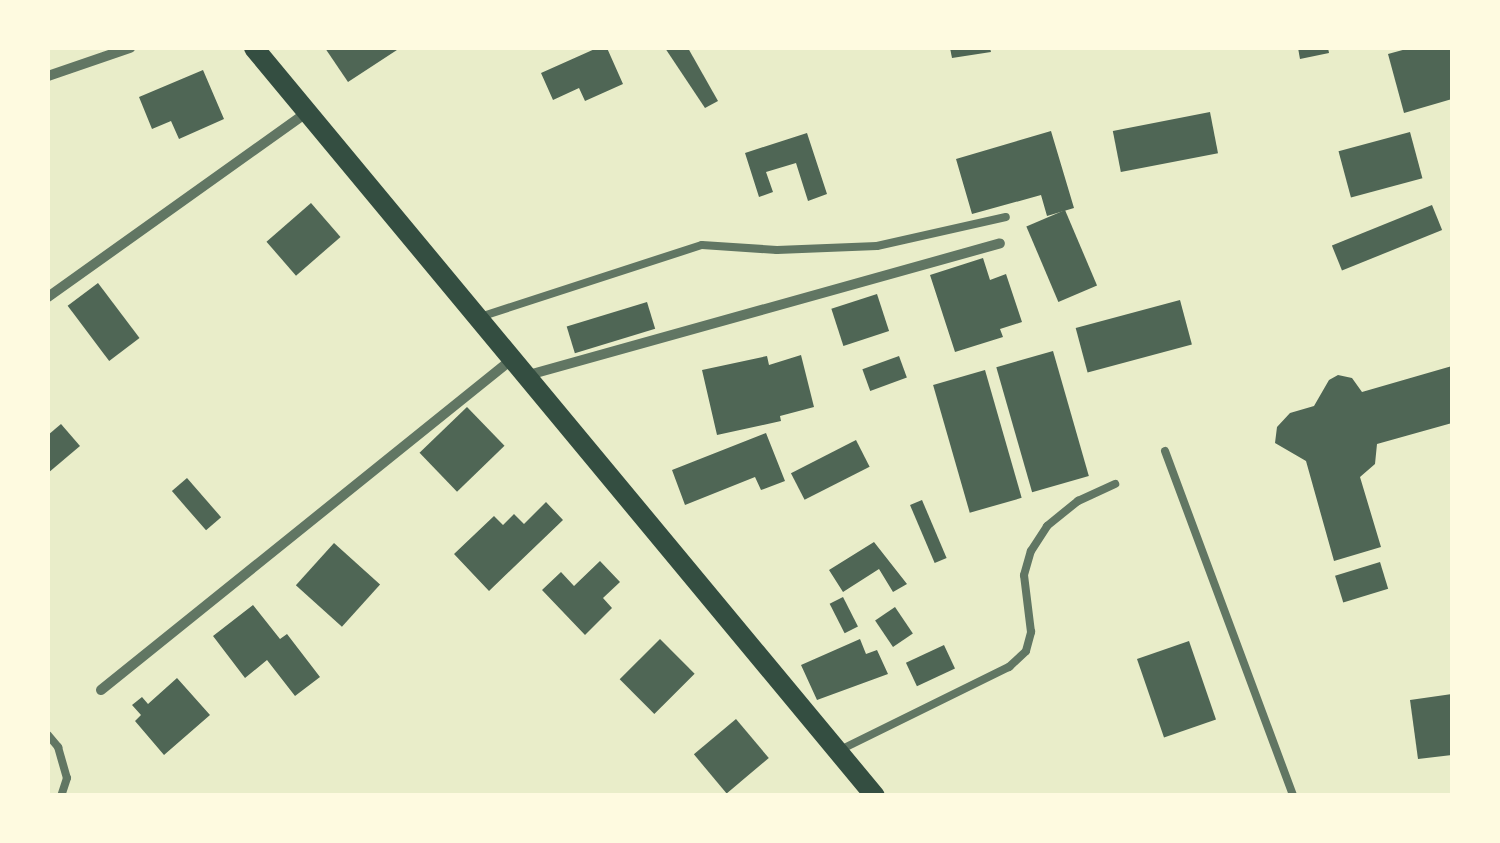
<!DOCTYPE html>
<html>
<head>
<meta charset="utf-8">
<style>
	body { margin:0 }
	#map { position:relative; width:1500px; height:843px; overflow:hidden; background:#e9edc9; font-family:Arial,sans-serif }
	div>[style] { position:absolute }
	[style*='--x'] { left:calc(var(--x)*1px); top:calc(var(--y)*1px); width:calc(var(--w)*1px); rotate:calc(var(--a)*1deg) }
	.building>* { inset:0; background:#4f6655; transform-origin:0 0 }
	.service>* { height:8px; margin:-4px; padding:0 4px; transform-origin:4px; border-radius:4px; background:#617663 }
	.minor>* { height:10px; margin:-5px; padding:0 5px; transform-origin:5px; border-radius:5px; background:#617663 }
	.secondary>* { height:20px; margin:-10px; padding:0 10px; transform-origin:10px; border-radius:10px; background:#344e41 }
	span { translate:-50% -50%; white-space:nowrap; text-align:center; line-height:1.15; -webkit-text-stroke:8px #fefae0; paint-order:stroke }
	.frame { position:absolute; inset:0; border:50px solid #fefae0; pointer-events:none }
</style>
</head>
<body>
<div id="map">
	<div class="building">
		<div style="clip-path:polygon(325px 48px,400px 48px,348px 82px)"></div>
		<div style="clip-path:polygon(597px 48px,607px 48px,623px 84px,585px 101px,579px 88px,553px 100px,541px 73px)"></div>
		<div style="clip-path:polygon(665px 48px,688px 48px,718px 101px,705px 108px)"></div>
		<div style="clip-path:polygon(950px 48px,990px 48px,991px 52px,952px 58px)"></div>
		<div style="clip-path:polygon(1298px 48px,1328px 48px,1329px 53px,1300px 59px)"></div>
		<div style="clip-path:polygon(1410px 48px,1452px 48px,1452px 99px,1404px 113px,1388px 54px)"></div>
		<div style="clip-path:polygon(203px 70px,224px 119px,179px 139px,171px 121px,152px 129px,139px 97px)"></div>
		<div style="left:1210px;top:112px;width:42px;height:99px;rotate:79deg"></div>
		<div style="clip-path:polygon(1051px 131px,1074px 208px,1047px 216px,1041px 195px,972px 214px,956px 159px)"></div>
		<div style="left:1410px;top:132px;width:48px;height:74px;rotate:75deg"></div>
		<div style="clip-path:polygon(807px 133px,827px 194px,808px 201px,796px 163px,766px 172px,773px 192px,759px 197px,745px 153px)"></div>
		<div style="left:311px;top:203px;width:45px;height:59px;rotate:49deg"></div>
		<div style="left:1432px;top:205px;width:27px;height:108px;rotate:68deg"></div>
		<div style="left:1065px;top:210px;width:82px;height:42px;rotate:67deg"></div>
		<div style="clip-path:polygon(983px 258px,990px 280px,1006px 274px,1022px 322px,1000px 329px,1003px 337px,955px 352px,930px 275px)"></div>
		<div style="left:98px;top:283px;width:69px;height:38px;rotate:53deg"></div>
		<div style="left:877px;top:294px;width:39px;height:48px;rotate:72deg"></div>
		<div style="left:1180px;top:300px;width:46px;height:108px;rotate:75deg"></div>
		<div style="left:647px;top:302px;width:28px;height:84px;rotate:73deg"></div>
		<div style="left:1053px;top:351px;width:130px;height:59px;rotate:74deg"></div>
		<div style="clip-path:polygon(801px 355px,814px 407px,780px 416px,781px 421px,717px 435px,702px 370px,767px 356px,769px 365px)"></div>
		<div style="left:899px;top:356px;width:23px;height:39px;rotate:70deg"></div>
		<div style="clip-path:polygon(1452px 366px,1452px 423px,1377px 444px,1375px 464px,1360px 477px,1381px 547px,1334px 561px,1306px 461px,1275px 443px,1277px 427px,1290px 413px,1314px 406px,1329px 380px,1338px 375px,1352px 378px,1362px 392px)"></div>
		<div style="left:985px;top:370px;width:133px;height:54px;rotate:74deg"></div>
		<div style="left:467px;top:407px;width:54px;height:66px;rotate:46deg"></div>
		<div style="clip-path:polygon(61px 424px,80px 446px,48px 473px,48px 435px)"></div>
		<div style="clip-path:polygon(766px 433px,785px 481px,761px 490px,755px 477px,685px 505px,672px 470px)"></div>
		<div style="left:856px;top:440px;width:30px;height:73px;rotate:63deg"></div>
		<div style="left:187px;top:478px;width:52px;height:20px;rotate:49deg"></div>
		<div style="left:922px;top:500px;width:63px;height:13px;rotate:67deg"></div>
		<div style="clip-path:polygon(546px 502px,563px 520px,489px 591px,454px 554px,494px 516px,503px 525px,514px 514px,524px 524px)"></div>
		<div style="clip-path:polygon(874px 542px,907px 584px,893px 592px,879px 569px,843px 592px,829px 570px)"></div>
		<div style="left:334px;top:543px;width:62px;height:57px;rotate:42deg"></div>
		<div style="clip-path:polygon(600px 561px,620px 582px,603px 598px,612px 608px,585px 635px,542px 590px,561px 572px,574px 586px)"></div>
		<div style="left:1380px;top:562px;width:28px;height:47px;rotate:73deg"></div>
		<div style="left:843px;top:597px;width:33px;height:15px;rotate:63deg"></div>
		<div style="clip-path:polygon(253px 605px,280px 639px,287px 634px,320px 677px,295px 696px,267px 660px,245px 678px,213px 636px)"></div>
		<div style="left:895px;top:607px;width:32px;height:24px;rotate:56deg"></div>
		<div style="left:660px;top:639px;width:49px;height:57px;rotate:45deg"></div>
		<div style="clip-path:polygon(860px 639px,866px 654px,877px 650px,888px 674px,817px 700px,801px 665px)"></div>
		<div style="left:1189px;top:641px;width:83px;height:55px;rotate:71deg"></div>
		<div style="left:944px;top:645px;width:26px;height:42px;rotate:65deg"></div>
		<div style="clip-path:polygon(177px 678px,210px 715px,164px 755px,135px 721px,141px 715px,132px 705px,142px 697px,148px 704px)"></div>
		<div style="clip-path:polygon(1452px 694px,1452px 755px,1418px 759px,1410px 700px)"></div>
		<div style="left:736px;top:719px;width:51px;height:55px;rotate:50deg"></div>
	</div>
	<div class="service">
		<div style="--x:480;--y:317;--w:233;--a:-18"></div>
		<div style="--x:702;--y:245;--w:75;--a:3.8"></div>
		<div style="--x:777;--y:250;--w:100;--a:-2.3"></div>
		<div style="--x:877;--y:246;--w:132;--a:-12.7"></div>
		<div style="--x:1165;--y:451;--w:368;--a:69.6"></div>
		<div style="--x:48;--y:735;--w:16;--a:50"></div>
		<div style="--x:58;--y:747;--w:32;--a:74"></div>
		<div style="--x:67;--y:778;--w:19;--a:108"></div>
		<div style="--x:838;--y:751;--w:191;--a:-26.2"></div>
		<div style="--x:1009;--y:667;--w:23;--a:-43"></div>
		<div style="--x:1026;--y:651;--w:20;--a:-75"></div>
		<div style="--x:1031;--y:632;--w:57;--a:-97"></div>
		<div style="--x:1024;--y:575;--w:25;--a:-74"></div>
		<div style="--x:1031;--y:551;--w:30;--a:-57"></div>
		<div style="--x:1047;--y:526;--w:40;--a:-39"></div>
		<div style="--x:1078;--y:501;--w:41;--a:-24.7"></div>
	</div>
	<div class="minor">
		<div style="--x:48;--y:76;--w:87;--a:-18.9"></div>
		<div style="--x:48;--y:297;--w:318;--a:-35.5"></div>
		<div style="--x:525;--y:376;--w:493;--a:-15.6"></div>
		<div style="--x:101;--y:690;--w:526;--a:-38.83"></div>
	</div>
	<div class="secondary">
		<div style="--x:254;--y:48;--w:972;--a:50.3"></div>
	</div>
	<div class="frame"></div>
</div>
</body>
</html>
